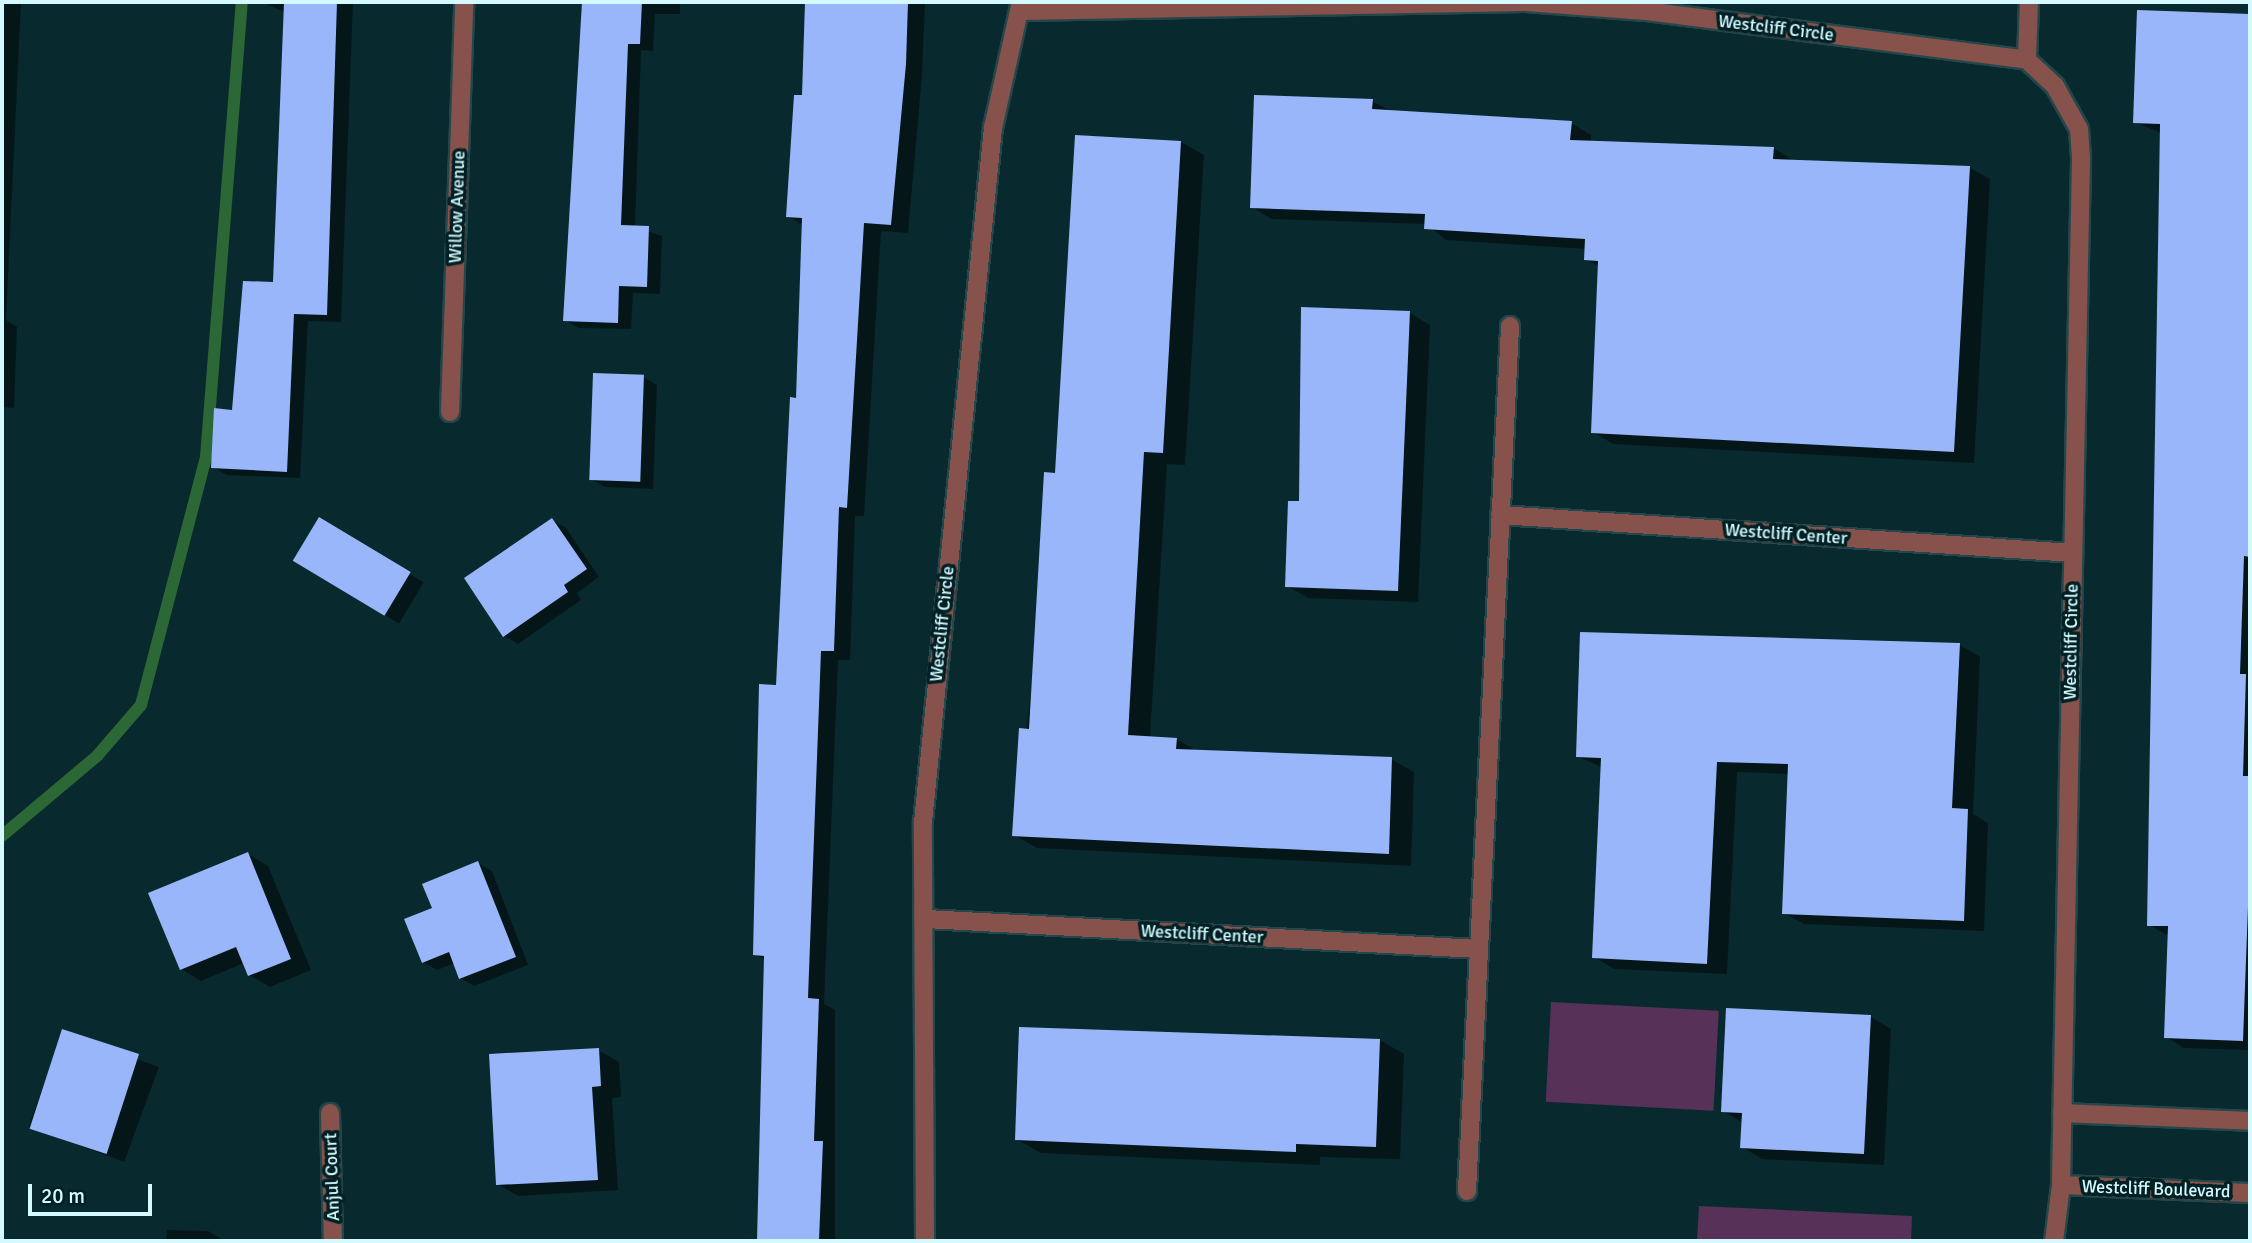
<!DOCTYPE html>
<html>
<head>
<meta charset="utf-8">
<style>
	body { margin:0 }
	#map { position:relative; width:2252px; height:1243px; overflow:hidden; background:#082a2e; font-family:Signika,sans-serif }
	div>[style] { position:absolute }
	[style*='--x'] { left:calc(var(--x)*1px); top:calc(var(--y)*1px); width:calc(var(--w)*1px); rotate:calc(var(--a)*1deg) }
	.green>* { inset:0; background:#573158; transform-origin:0 0 }
	.shadow>* { inset:0; background:#0007; transform-origin:0 0 }
	.stream>* { height:12px; margin:-6px; padding:0 6px; transform-origin:6px; border-radius:6px; background:#2c6835 }
	.building>* { inset:0; background:#99b6fa; transform-origin:0 0 }
	.roads { filter:drop-shadow(2px 0 #25474b) drop-shadow(-2px 0 #25474b) drop-shadow(0 2px #25474b) drop-shadow(0 -2px #25474b) }
	.street>* { height:18px; margin:-9px; padding:0 9px; transform-origin:9px; border-radius:9px; background:#87524c }
	span { translate:-50% -50%; white-space:nowrap; text-align:center; line-height:1.15; -webkit-text-stroke:7px #002024; paint-order:stroke }
	.street-label { font-size:18px; color:#d4f9fe }
	.frame { position:absolute; inset:0; border:4px solid #d4f9fe; pointer-events:none }
	.scale { position:absolute; left:28px; top:1184px; width:124px; height:32px; box-sizing:border-box; border:4px solid #d4f9fe; border-top:0; padding-left:9px; font-size:21px; line-height:24px; white-space:nowrap; color:#d4f9fe; -webkit-text-stroke:5px #002024; paint-order:stroke }
</style>
</head>
<body>
<div id="map">
	<div class="green">
		<div style="left:1551px;top:1002px;width:168px;height:100px;rotate:3deg"></div>
		<div style="clip-path:polygon(1699px 1206px,1912px 1216px,1911px 1241px,1697px 1241px)"></div>
	</div>
	<div class="shadow">
		<div style="clip-path:polygon(2px 2px,21px 2px,6px 320px,17px 327px,14px 408px,2px 407px)"></div>
		<div style="clip-path:polygon(353px 2px,341px 322px,308px 321px,300px 478px,227px 475px,213px 467px,274px 284px,285px 12px,261px 2px)"></div>
		<div style="clip-path:polygon(584px 2px,680px 2px,680px 14px,655px 14px,653px 51px,641px 50px,635px 227px,662px 236px,660px 294px,633px 293px,631px 329px,579px 328px,565px 320px)"></div>
		<div style="clip-path:polygon(807px 2px,925px 2px,922px 75px,908px 233px,881px 231px,864px 516px,855px 516px,850px 660px,838px 660px,824px 1004px,835px 1010px,835px 1241px,759px 1241px,766px 961px,755px 954px,798px 399px,804px 226px,788px 216px,804px 97px)"></div>
		<div style="clip-path:polygon(2138px 12px,2250px 16px,2250px 1050px,2184px 1048px,2166px 1037px,2169px 936px,2149px 925px,2161px 133px,2135px 122px)"></div>
		<div style="clip-path:polygon(1372px 101px,1392px 112px,1571px 123px,1591px 135px,1591px 142px,1773px 148px,1794px 161px,1970px 168px,1990px 179px,1974px 463px,1613px 444px,1593px 432px,1600px 267px,1586px 259px,1586px 249px,1446px 240px,1426px 224px,1272px 219px,1252px 207px)"></div>
		<div style="clip-path:polygon(1077px 136px,1181px 142px,1204px 155px,1185px 465px,1167px 464px,1150px 738px,1177px 739px,1198px 752px,1391px 759px,1414px 772px,1411px 866px,1037px 848px,1014px 835px,1057px 475px)"></div>
		<div style="clip-path:polygon(1410px 313px,1430px 325px,1418px 602px,1308px 598px,1287px 586px,1301px 503px)"></div>
		<div style="clip-path:polygon(643px 377px,657px 385px,653px 489px,605px 487px,591px 479px)"></div>
		<div style="left:320px;top:520px;width:121px;height:48px;rotate:31deg"></div>
		<div style="clip-path:polygon(552px 520px,566px 528px,599px 577px,577px 593px,581px 600px,518px 644px,505px 636px)"></div>
		<div style="clip-path:polygon(1960px 645px,1980px 657px,1973px 814px,1988px 823px,1984px 931px,1804px 924px,1784px 913px,1790px 774px,1737px 772px,1727px 974px,1614px 969px,1594px 957px,1603px 768px,1577px 756px)"></div>
		<div style="clip-path:polygon(248px 854px,268px 866px,311px 970px,270px 987px,249px 975px,244px 963px,201px 981px,181px 969px)"></div>
		<div style="clip-path:polygon(478px 863px,492px 871px,528px 965px,474px 986px,460px 978px,455px 963px,437px 970px,423px 962px,434px 909px)"></div>
		<div style="clip-path:polygon(1871px 1017px,1891px 1029px,1884px 1165px,1762px 1159px,1742px 1147px,1743px 1123px,1723px 1111px)"></div>
		<div style="left:63px;top:1032px;width:102px;height:101px;rotate:20deg"></div>
		<div style="clip-path:polygon(1380px 1040px,1404px 1054px,1400px 1159px,1320px 1157px,1320px 1165px,1041px 1153px,1016px 1139px)"></div>
		<div style="clip-path:polygon(598px 1050px,619px 1062px,621px 1097px,612px 1098px,618px 1190px,518px 1196px,498px 1184px)"></div>
		<div style="clip-path:polygon(167px 1230px,208px 1231px,225px 1241px,166px 1241px)"></div>
	</div>
	<div class="stream">
		<div style="--x:2;--y:836;--w:124;--a:-40.1"></div>
		<div style="--x:97;--y:756;--w:67;--a:-49.2"></div>
		<div style="--x:141;--y:705;--w:256;--a:-75.3"></div>
		<div style="--x:206;--y:457;--w:456;--a:-85.5"></div>
	</div>
	<div class="building">
		<div style="clip-path:polygon(284px 2px,337px 2px,327px 315px,294px 314px,287px 472px,211px 468px,214px 408px,232px 410px,243px 281px,273px 282px)"></div>
		<div style="clip-path:polygon(582px 2px,642px 2px,640px 44px,628px 44px,621px 225px,649px 226px,647px 287px,619px 286px,618px 323px,563px 321px)"></div>
		<div style="clip-path:polygon(805px 2px,908px 2px,906px 64px,891px 225px,864px 223px,847px 508px,839px 507px,834px 651px,821px 651px,808px 998px,819px 999px,814px 1141px,823px 1141px,819px 1241px,757px 1241px,764px 956px,753px 955px,759px 684px,776px 685px,790px 397px,796px 398px,802px 218px,786px 217px,794px 95px,802px 95px)"></div>
		<div style="clip-path:polygon(2137px 10px,2250px 14px,2250px 557px,2244px 556px,2240px 674px,2246px 674px,2243px 776px,2250px 776px,2250px 853px,2243px 1041px,2164px 1038px,2168px 926px,2147px 926px,2160px 124px,2133px 123px)"></div>
		<div style="clip-path:polygon(1254px 95px,1373px 99px,1372px 109px,1572px 121px,1570px 140px,1774px 147px,1773px 159px,1970px 166px,1954px 452px,1591px 433px,1598px 261px,1584px 260px,1585px 239px,1424px 229px,1425px 214px,1250px 208px)"></div>
		<div style="clip-path:polygon(1075px 135px,1181px 141px,1163px 453px,1144px 452px,1128px 735px,1177px 738px,1176px 749px,1392px 757px,1389px 854px,1012px 836px,1019px 728px,1029px 729px,1044px 472px,1055px 473px)"></div>
		<div style="clip-path:polygon(1301px 307px,1410px 311px,1398px 591px,1285px 587px,1288px 501px,1299px 501px)"></div>
		<div style="left:593px;top:373px;width:51px;height:107px;rotate:2deg"></div>
		<div style="left:319px;top:517px;width:107px;height:51px;rotate:31deg"></div>
		<div style="clip-path:polygon(552px 518px,587px 569px,564px 585px,568px 592px,503px 637px,464px 578px)"></div>
		<div style="clip-path:polygon(1580px 632px,1960px 643px,1952px 808px,1968px 809px,1964px 921px,1782px 914px,1788px 764px,1717px 762px,1707px 964px,1592px 958px,1601px 758px,1576px 757px)"></div>
		<div style="clip-path:polygon(248px 852px,291px 959px,248px 976px,236px 947px,180px 970px,148px 893px)"></div>
		<div style="clip-path:polygon(478px 861px,516px 957px,459px 979px,449px 952px,422px 963px,404px 919px,432px 908px,422px 884px)"></div>
		<div style="clip-path:polygon(1726px 1008px,1871px 1015px,1864px 1154px,1740px 1148px,1742px 1113px,1721px 1112px)"></div>
		<div style="clip-path:polygon(1019px 1027px,1380px 1039px,1376px 1147px,1296px 1144px,1296px 1152px,1015px 1140px)"></div>
		<div style="left:62px;top:1029px;width:81px;height:105px;rotate:18deg"></div>
		<div style="clip-path:polygon(599px 1048px,601px 1086px,592px 1087px,598px 1180px,496px 1185px,489px 1054px)"></div>
	</div>
	<div class="roads">
		<div class="street">
			<div style="--x:2029;--y:2;--w:58;--a:92"></div>
			<div style="--x:2027;--y:60;--w:38;--a:43"></div>
			<div style="--x:2055;--y:86;--w:49;--a:60.8"></div>
			<div style="--x:2079;--y:129;--w:31;--a:86"></div>
			<div style="--x:2081;--y:160;--w:1025;--a:91.12"></div>
			<div style="--x:2061;--y:1185;--w:56;--a:97.1"></div>
			<div style="--x:1021;--y:11;--w:505;--a:-1.02"></div>
			<div style="--x:1526;--y:2;--w:120;--a:4.3"></div>
			<div style="--x:1646;--y:11;--w:384;--a:7.3"></div>
			<div style="--x:450;--y:412;--w:410;--a:-88"></div>
			<div style="--x:1500;--y:515;--w:574;--a:3.79"></div>
			<div style="--x:926;--y:919;--w:554;--a:3.11"></div>
			<div style="--x:330;--y:1113;--w:128;--a:88.7"></div>
			<div style="--x:2062;--y:1113;--w:188;--a:2.4"></div>
			<div style="--x:2061;--y:1185;--w:189;--a:2.4"></div>
			<div style="--x:1467;--y:1191;--w:866;--a:-87.15"></div>
			<div style="--x:925;--y:1241;--w:419;--a:-90.3"></div>
			<div style="--x:923;--y:822;--w:698;--a:-84.24"></div>
			<div style="--x:993;--y:128;--w:129;--a:-77.5"></div>
		</div>
	</div>
	<div class="street-label">
		<span style="left:1776px;top:28px;rotate:7deg">Westcliff Circle</span>
		<span style="left:457px;top:207px;rotate:-88deg">Willow Avenue</span>
		<span style="left:1786px;top:534px;rotate:4deg">Westcliff Center</span>
		<span style="left:942px;top:624px;rotate:-84deg">Westcliff Circle</span>
		<span style="left:2071px;top:642px;rotate:-89deg">Westcliff Circle</span>
		<span style="left:1202px;top:934px;rotate:3deg">Westcliff Center</span>
		<span style="left:332px;top:1177px;rotate:-92deg">Anjul Court</span>
		<span style="left:2156px;top:1189px;rotate:2deg">Westcliff Boulevard</span>
	</div>
	<div class="frame"></div>
	<div class="scale">20 m</div>
</div>
</body>
</html>
